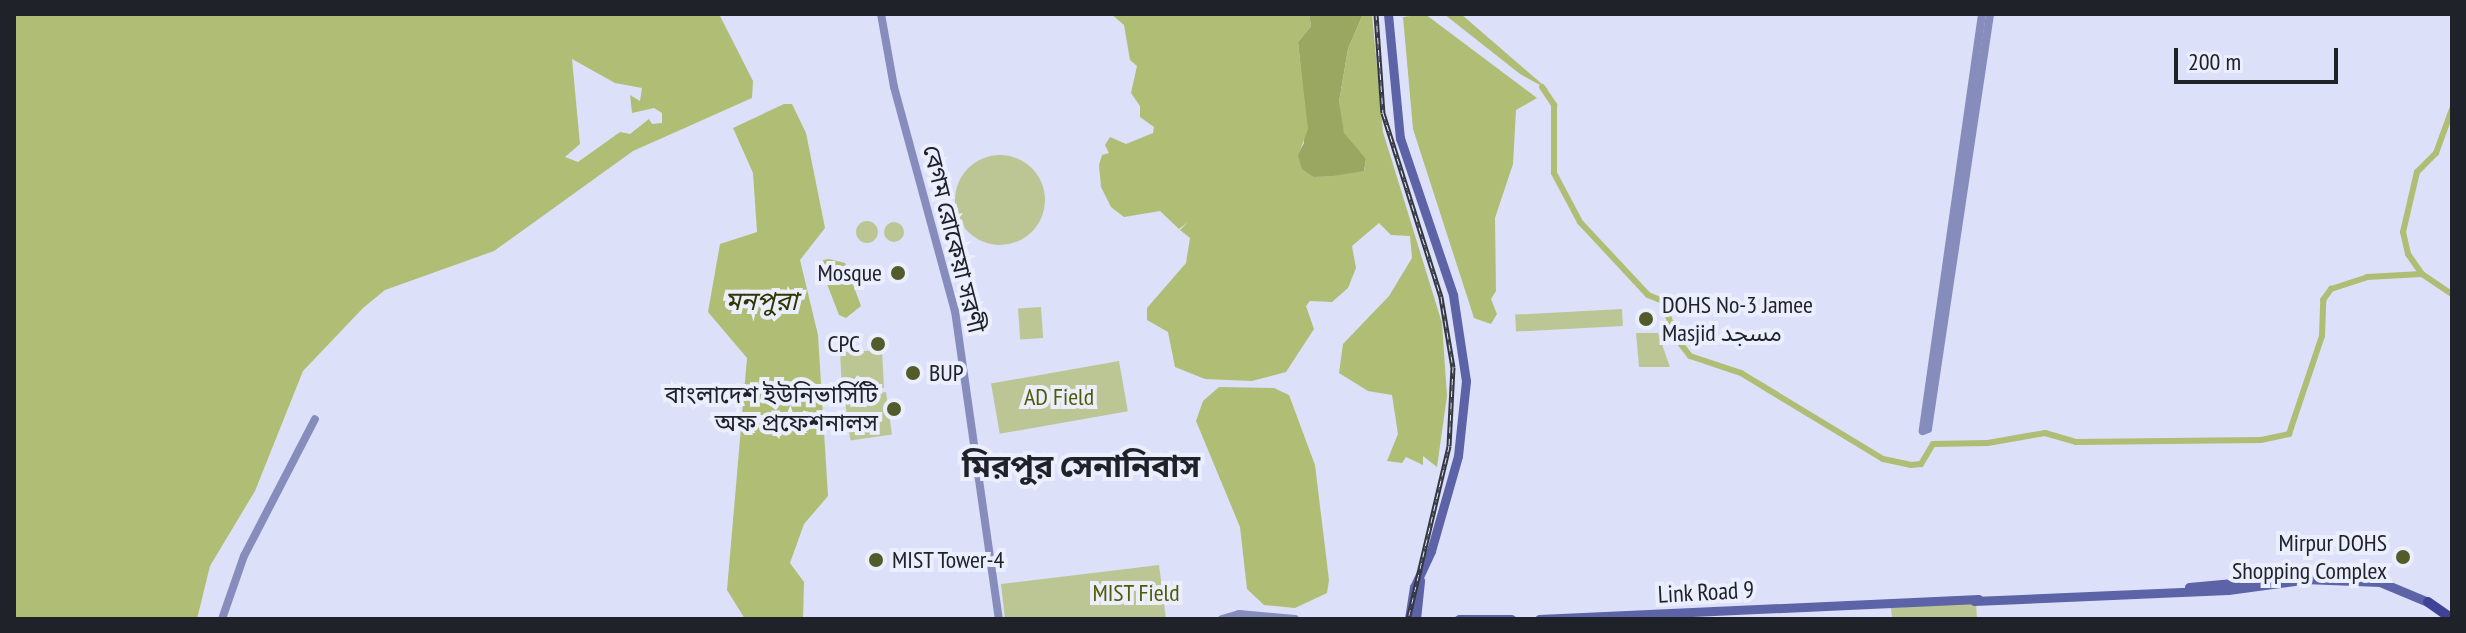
<!DOCTYPE html>
<html>
<head>
<meta charset="utf-8">
<style>
	body { margin:0 }
	#map { position:relative; width:2466px; height:633px; overflow:hidden; background:#dce0f9; font-family:"PT Sans Narrow","Noto Sans Arabic","Noto Sans Bengali",sans-serif }
	div>[style] { position:absolute }
	[style*='--x'] { left:calc(var(--x)*1px); top:calc(var(--y)*1px); width:calc(var(--w)*1px); rotate:calc(var(--a)*1deg) }
	.green>* { inset:0; background:#bcc695; transform-origin:0 0 }
	.round { border-radius:50% }
	.forest>* { inset:0; background:#9aa760 }
	.water>* { inset:0; background:#b0bd75 }
	.pier>* { inset:0; background:#dce0f9; transform-origin:0 0 }
	.canal>* { height:6px; margin:-3px; padding:0 3px; transform-origin:3px; border-radius:3px; background:#b0bd75 }
	.tertiary>* { height:8px; margin:-4px; padding:0 4px; transform-origin:4px; border-radius:4px; background:#868dbc }
	.secondary>* { height:9px; margin:-4.5px; padding:0 4.5px; transform-origin:4.5px; border-radius:4.5px; background:#5c63a6 }
	.primary>* { height:10px; margin:-5px; padding:0 5px; transform-origin:5px; border-radius:5px; background:#404395 }
	.rail>* { height:5px; margin-top:-2.5px; transform-origin:0; background:repeating-linear-gradient(90deg,#ebeefd 0 6px,#343741 0 12px); box-sizing:border-box; border-block:2px solid #343741 }
	.dots>* { width:22px; height:22px; translate:-50% -50%; box-sizing:border-box; border:4px solid #ebeefd; border-radius:50% }
	span { translate:-50% -50%; white-space:nowrap; text-align:center; line-height:1.15; -webkit-text-stroke:8px #ebeefd; paint-order:stroke }
	.street-label { font-size:24px; color:#20222a }
	.poi-label { font-size:24px; color:#20222a }
	.right { translate:-100% -50%; text-align:right }
	.left { translate:0 -50%; text-align:left }
	.park-label { font-size:24px; color:#515b06 }
	.water-label { font-size:26px; color:#303600; font-style:italic }
	.district-label { font-size:32px; color:#20222a; font-weight:700 }
	.frame { position:absolute; inset:0; border:16px solid #20222a; pointer-events:none }
	.scale { position:absolute; left:2174px; top:48px; width:164px; height:36px; box-sizing:border-box; border:4px solid #20222a; border-top:0; padding-left:10px; font-size:24px; line-height:28px; white-space:nowrap; color:#20222a; -webkit-text-stroke:6px #ebeefd; paint-order:stroke }
</style>
</head>
<body>
<div id="map">
	<div class="green">
		<div class="round" style="left:955px;top:155px;width:90px;height:90px"></div>
		<div class="round" style="left:856px;top:221px;width:22px;height:22px"></div>
		<div class="round" style="left:884px;top:222px;width:20px;height:20px"></div>
		<div style="left:1041px;top:307px;width:31px;height:23px;rotate:86deg"></div>
		<div style="left:1622px;top:309px;width:17px;height:107px;rotate:87deg"></div>
		<div style="clip-path:polygon(1636px 333px,1658px 333px,1670px 367px,1639px 367px)"></div>
		<div style="left:882px;top:350px;width:38px;height:42px;rotate:87deg"></div>
		<div style="left:1119px;top:361px;width:51px;height:130px;rotate:80deg"></div>
		<div style="left:886px;top:392px;width:43px;height:42px;rotate:82deg"></div>
		<div style="clip-path:polygon(1159px 565px,1166px 619px,1005px 619px,1001px 584px)"></div>
		<div style="clip-path:polygon(1976px 602px,1977px 619px,1892px 619px,1891px 608px)"></div>
	</div>
	<div class="forest">
		<div style="clip-path:polygon(1309px 14px,1363px 14px,1348px 49px,1339px 102px,1366px 159px,1364px 171px,1355px 176px,1313px 177px,1301px 169px,1297px 156px,1304px 143px,1304px 102px,1298px 42px,1311px 26px)"></div>
	</div>
	<div class="water">
		<div style="clip-path:polygon(evenodd,14px 14px,719px 14px,753px 81px,752px 98px,633px 151px,494px 251px,385px 290px,363px 308px,303px 371px,255px 491px,210px 566px,197px 619px,14px 619px,14px 14px,572px 59px,615px 83px,642px 88px,640px 101px,630px 95px,632px 113px,654px 108px,662px 113px,662px 123px,652px 124px,649px 119px,630px 134px,620px 132px,578px 162px,565px 157px,580px 144px,572px 59px)"></div>
		<div style="clip-path:polygon(1111px 14px,1309px 14px,1311px 26px,1298px 42px,1308px 129px,1298px 156px,1302px 169px,1313px 177px,1326px 177px,1364px 171px,1366px 159px,1344px 133px,1339px 102px,1348px 49px,1363px 14px,1372px 14px,1383px 132px,1442px 323px,1447px 396px,1437px 467px,1423px 456px,1423px 465px,1406px 457px,1402px 463px,1387px 461px,1398px 434px,1392px 395px,1368px 391px,1339px 373px,1343px 344px,1389px 296px,1412px 258px,1410px 236px,1391px 235px,1379px 223px,1352px 246px,1356px 268px,1348px 288px,1332px 302px,1310px 301px,1306px 306px,1314px 329px,1286px 372px,1252px 381px,1205px 379px,1175px 367px,1168px 332px,1147px 320px,1147px 308px,1186px 263px,1190px 238px,1180px 230px,1188px 222px,1179px 229px,1160px 211px,1124px 217px,1111px 207px,1101px 187px,1099px 165px,1102px 155px,1109px 153px,1105px 145px,1110px 137px,1126px 144px,1153px 133px,1154px 127px,1140px 117px,1140px 106px,1131px 93px,1137px 66px,1130px 60px,1124px 25px)"></div>
		<div style="clip-path:polygon(1425px 14px,1537px 98px,1516px 110px,1513px 164px,1495px 218px,1496px 291px,1491px 299px,1497px 314px,1491px 324px,1474px 318px,1413px 129px,1403px 17px)"></div>
		<div style="clip-path:polygon(1444px 14px,1461px 14px,1549px 90px,1520px 74px)"></div>
		<div style="clip-path:polygon(784px 104px,792px 104px,806px 133px,825px 228px,800px 260px,818px 335px,828px 496px,804px 524px,790px 563px,804px 582px,803px 619px,745px 619px,727px 590px,747px 358px,708px 312px,720px 244px,757px 232px,753px 173px,733px 128px)"></div>
		<div style="clip-path:polygon(829px 259px,845px 263px,861px 306px,846px 318px,839px 315px,822px 271px,823px 260px)"></div>
		<div style="clip-path:polygon(1219px 387px,1274px 388px,1289px 395px,1315px 465px,1329px 580px,1327px 593px,1295px 608px,1264px 605px,1247px 589px,1240px 527px,1196px 421px,1203px 401px)"></div>
	</div>
	<div class="pier">
		<div style="left:826px;top:415px;width:3px;height:88px;rotate:90deg"></div>
	</div>
	<div class="canal">
		<div style="--x:1542;--y:87;--w:22;--a:56"></div>
		<div style="--x:1554;--y:105;--w:68;--a:90"></div>
		<div style="--x:1554;--y:173;--w:55;--a:62"></div>
		<div style="--x:1580;--y:222;--w:100;--a:47"></div>
		<div style="--x:1648;--y:295;--w:16;--a:22"></div>
		<div style="--x:1663;--y:301;--w:39;--a:71"></div>
		<div style="--x:1676;--y:338;--w:23;--a:52"></div>
		<div style="--x:1690;--y:356;--w:54;--a:18.4"></div>
		<div style="--x:1741;--y:373;--w:166;--a:31.2"></div>
		<div style="--x:1883;--y:459;--w:29;--a:12"></div>
		<div style="--x:1911;--y:465;--w:10;--a:-6"></div>
		<div style="--x:1921;--y:464;--w:23;--a:-59"></div>
		<div style="--x:1933;--y:444;--w:55;--a:-1"></div>
		<div style="--x:1988;--y:443;--w:58;--a:-10"></div>
		<div style="--x:2045;--y:433;--w:32;--a:16"></div>
		<div style="--x:2076;--y:442;--w:185;--a:-0.6"></div>
		<div style="--x:2261;--y:440;--w:29;--a:-12"></div>
		<div style="--x:2289;--y:434;--w:103;--a:-71.4"></div>
		<div style="--x:2322;--y:336;--w:36;--a:-88"></div>
		<div style="--x:2323;--y:300;--w:14;--a:-54"></div>
		<div style="--x:2331;--y:289;--w:38;--a:-18"></div>
		<div style="--x:2367;--y:277;--w:55;--a:-3.1"></div>
		<div style="--x:2452;--y:109;--w:47;--a:110"></div>
		<div style="--x:2436;--y:153;--w:27;--a:135"></div>
		<div style="--x:2417;--y:172;--w:62;--a:103.1"></div>
		<div style="--x:2403;--y:232;--w:23;--a:77"></div>
		<div style="--x:2408;--y:254;--w:24;--a:55"></div>
		<div style="--x:2422;--y:274;--w:36;--a:34"></div>
	</div>
	<div class="tertiary">
		<div style="--x:881;--y:14;--w:74;--a:79.9"></div>
		<div style="--x:894;--y:87;--w:232;--a:74.8"></div>
		<div style="--x:955;--y:311;--w:311;--a:81.9"></div>
		<div style="--x:1982;--y:14;--w:421;--a:98.1"></div>
		<div style="--x:1923;--y:431;--w:5;--a:-22"></div>
		<div style="--x:1928;--y:429;--w:420;--a:-81.5"></div>
		<div style="--x:222;--y:619;--w:67;--a:-70.8"></div>
		<div style="--x:244;--y:556;--w:154;--a:-62.6"></div>
		<div style="--x:1222;--y:619;--w:18;--a:-16"></div>
		<div style="--x:1239;--y:614;--w:56;--a:5.1"></div>
	</div>
	<div class="secondary">
		<div style="--x:1388;--y:14;--w:125;--a:84.5"></div>
		<div style="--x:1400;--y:138;--w:166;--a:71.3"></div>
		<div style="--x:1453;--y:295;--w:87;--a:81.4"></div>
		<div style="--x:1466;--y:381;--w:75;--a:96.1"></div>
		<div style="--x:1458;--y:456;--w:99;--a:105.9"></div>
		<div style="--x:1431;--y:551;--w:40;--a:115"></div>
		<div style="--x:1414;--y:587;--w:32;--a:99"></div>
		<div style="--x:2304;--y:579;--w:76;--a:2.3"></div>
		<div style="--x:2380;--y:582;--w:52;--a:22.6"></div>
		<div style="--x:2189;--y:587;--w:77;--a:-5.2"></div>
		<div style="--x:1974;--y:601;--w:254;--a:-2.5"></div>
		<div style="--x:2228;--y:590;--w:82;--a:-7.7"></div>
		<div style="--x:1416;--y:619;--w:39;--a:-84"></div>
		<div style="--x:1459;--y:619;--w:52;--a:0"></div>
		<div style="--x:1539;--y:619;--w:440;--a:-2.6"></div>
	</div>
	<div class="primary">
		<div style="--x:2428;--y:602;--w:29;--a:35"></div>
	</div>
	<div class="rail">
		<div style="--x:1376;--y:14;--w:99;--a:86"></div>
		<div style="--x:1383;--y:113;--w:193;--a:72.5"></div>
		<div style="--x:1441;--y:297;--w:71;--a:80.3"></div>
		<div style="--x:1453;--y:367;--w:79;--a:92.9"></div>
		<div style="--x:1449;--y:446;--w:178;--a:103.3"></div>
	</div>
	<div class="dots">
		<div style="left:898px;top:273px;background:#535b2a"></div>
		<div style="left:1646px;top:319px;background:#535b2a"></div>
		<div style="left:878px;top:344px;background:#535b2a"></div>
		<div style="left:913px;top:373px;background:#535b2a"></div>
		<div style="left:894px;top:409px;background:#535b2a"></div>
		<div style="left:2403px;top:557px;background:#535b2a"></div>
		<div style="left:876px;top:560px;background:#535b2a"></div>
	</div>
	<div class="street-label">
		<span style="left:954px;top:239px;rotate:76deg">বেগম রোকেয়া সরণী</span>
		<span style="left:1706px;top:592px;rotate:-3deg">Link Road 9</span>
	</div>
	<div class="poi-label">
		<span class="right" style="left:882px;top:273px">Mosque</span>
		<span class="left" style="left:1662px;top:319px">DOHS No-3 Jamee<br>Masjid مسجد</span>
		<span class="right" style="left:860px;top:344px">CPC</span>
		<span class="left" style="left:929px;top:373px">BUP</span>
		<span class="right" style="left:878px;top:409px">বাংলাদেশ ইউনিভার্সিটি<br>অফ প্রফেশনালস</span>
		<span class="right" style="left:2387px;top:557px">Mirpur DOHS<br>Shopping Complex</span>
		<span class="left" style="left:892px;top:560px">MIST Tower-4</span>
	</div>
	<div class="park-label">
		<span style="left:1059px;top:397px">AD Field</span>
		<span style="left:1136px;top:593px">MIST Field</span>
	</div>
	<div class="water-label">
		<span style="left:761px;top:301px">মনপুরা</span>
	</div>
	<div class="district-label">
		<span style="left:1081px;top:465px">মিরপুর সেনানিবাস</span>
	</div>
	<div class="frame"></div>
	<div class="scale">200 m</div>
</div>
</body>
</html>
